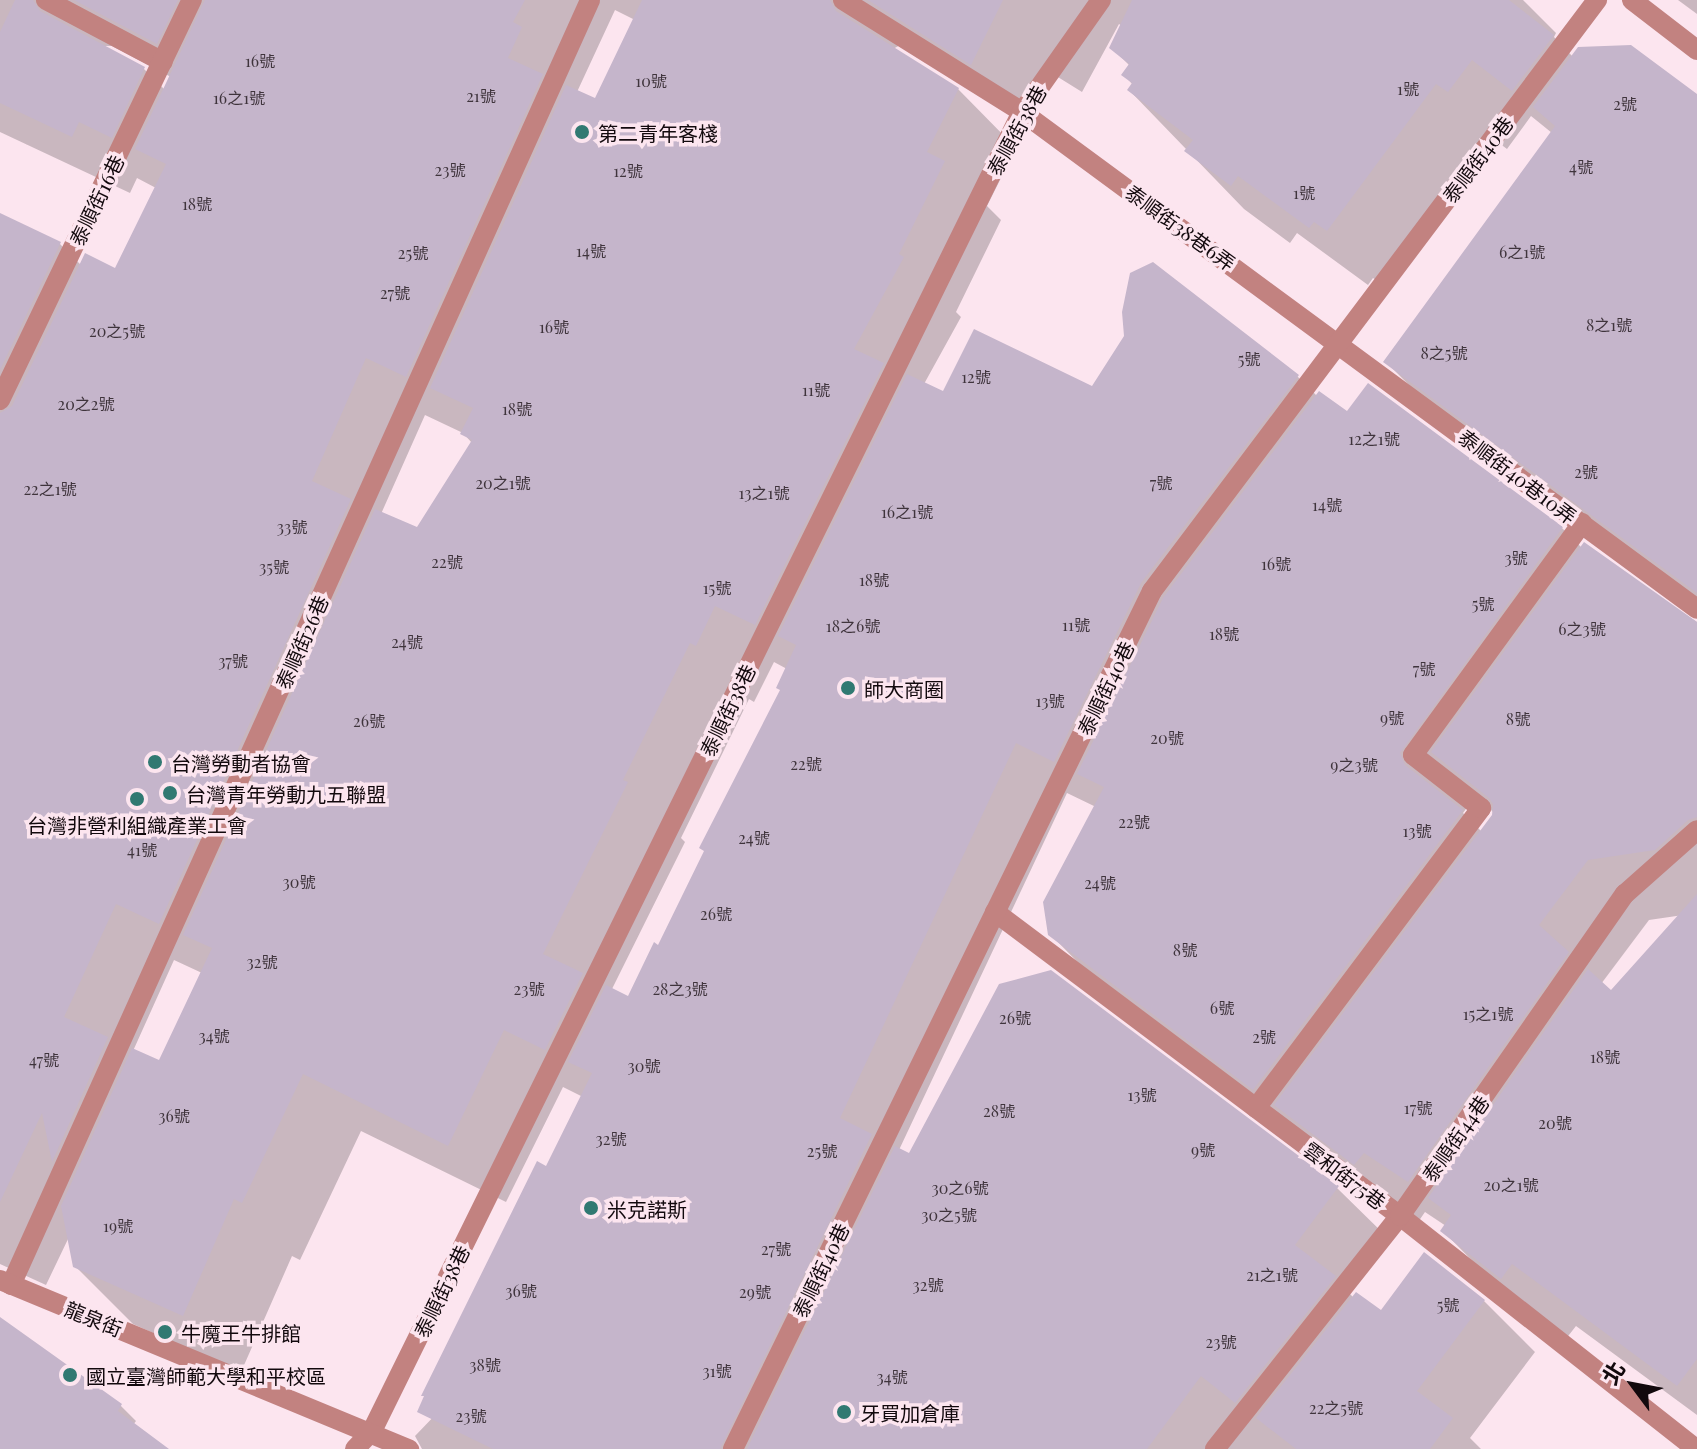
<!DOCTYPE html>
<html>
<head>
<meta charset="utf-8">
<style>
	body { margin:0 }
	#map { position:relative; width:1697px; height:1449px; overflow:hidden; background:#fce5ef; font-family:"Playfair Display","Noto Sans TC",serif }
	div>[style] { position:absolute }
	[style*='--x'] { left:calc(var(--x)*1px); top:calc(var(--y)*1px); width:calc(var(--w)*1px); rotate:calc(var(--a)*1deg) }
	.shadow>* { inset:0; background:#0003 }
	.building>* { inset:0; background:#c5b5cb }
	.service>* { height:20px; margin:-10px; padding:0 10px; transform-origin:10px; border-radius:10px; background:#c28280 }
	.minor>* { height:20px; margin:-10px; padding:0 10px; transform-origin:10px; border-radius:10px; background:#c28280 }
	.dots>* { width:22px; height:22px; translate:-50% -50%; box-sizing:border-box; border:4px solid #fce5ef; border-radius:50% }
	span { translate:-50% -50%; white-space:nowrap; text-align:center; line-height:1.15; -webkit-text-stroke:7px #fce5ef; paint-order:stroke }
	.number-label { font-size:16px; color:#3f343c }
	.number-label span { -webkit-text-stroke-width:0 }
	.street-label { font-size:20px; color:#12090d }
	.poi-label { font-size:20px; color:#12090d }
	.left { translate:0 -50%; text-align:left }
	.north { position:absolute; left:1593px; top:1345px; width:80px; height:80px; -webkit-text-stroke:6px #fce5ef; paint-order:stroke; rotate:302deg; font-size:22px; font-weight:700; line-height:32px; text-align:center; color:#12090d }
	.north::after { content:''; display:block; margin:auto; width:28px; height:36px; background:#12090d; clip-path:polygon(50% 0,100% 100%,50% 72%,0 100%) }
</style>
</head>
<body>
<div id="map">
	<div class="shadow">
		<div style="clip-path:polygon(evenodd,0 0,1523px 0,1556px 33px,1554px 37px,1573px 57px,1697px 99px,1697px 607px,1446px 422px,1385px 361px,1552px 133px,1531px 116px,1507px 149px,1495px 140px,1386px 287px,1373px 278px,1368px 285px,1297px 233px,1290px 243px,1244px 209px,1129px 90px,1133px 85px,1124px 75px,1130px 66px,1112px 48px,1122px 26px,1119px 24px,1082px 92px,1053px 74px,1029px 121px,902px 44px,893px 49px,958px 89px,1016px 148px,987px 206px,1001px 220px,956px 312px,961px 317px,924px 384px,944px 394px,1297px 376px,1317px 396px,1347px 414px,1562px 528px,1582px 548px,1697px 622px,1697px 913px,1649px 920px,1601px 984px,1611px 993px,1697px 930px,1697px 1415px,1576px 1326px,1565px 1340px,1505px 1294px,1442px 1230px,1446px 1226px,1425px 1212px,1416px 1225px,1112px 997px,1050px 934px,1096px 807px,1067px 793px,899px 1150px,910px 1156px,1337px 1188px,1388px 1238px,1348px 1292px,1354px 1298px,1381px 1313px,1484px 1301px,1535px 1352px,1470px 1438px,1481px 1449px,422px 1449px,415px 1436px,439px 1411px,583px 1097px,563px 1087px,506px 1202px,361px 1131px,300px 1260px,292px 1256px,241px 1372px,133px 1324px,75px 1266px,69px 1237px,46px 1285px,0 1264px,0 215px,60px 244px,81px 265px,116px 271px,156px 188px,137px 178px,130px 193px,0 132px,0 0,615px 10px,635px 20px,596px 101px,577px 92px,615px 10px,0 0,102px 46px,112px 46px,171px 77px,165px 90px,144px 69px,102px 46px,0 0,425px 415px,463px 433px,472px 443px,418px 529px,381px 514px,425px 415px,0 0,774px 662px,787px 669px,782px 691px,659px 947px,629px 999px,612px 989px,685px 842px,681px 838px,749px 699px,754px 702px,774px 662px,0 0,1476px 795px,1494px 813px,1482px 832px,1463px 813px,1476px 795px,0 0,174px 960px,202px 973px,160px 1063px,133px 1051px,174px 960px)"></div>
		<div style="clip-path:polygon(1678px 0,1697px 0,1697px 14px)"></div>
		<div style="clip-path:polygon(0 1327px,121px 1406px,136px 1421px,133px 1425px,159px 1449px,0 1449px)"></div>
	</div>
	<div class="building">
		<div style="clip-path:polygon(15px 0,33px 0,40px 11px,145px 67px,112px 138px,79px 122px,72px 137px,0 103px,0 32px)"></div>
		<div style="clip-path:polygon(74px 0,178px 0,157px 44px)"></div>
		<div style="clip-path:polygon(205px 0,525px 0,513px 22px,522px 27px,508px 58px,543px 74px,406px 377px,366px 358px,312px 481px,351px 499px,159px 924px,116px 904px,64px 1017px,108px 1037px,52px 1162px,42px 1113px,0 1202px,0 413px,12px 406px,85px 253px,115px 268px,166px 164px,135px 149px)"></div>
		<div style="clip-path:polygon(642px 0,830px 0,836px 11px,959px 88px,927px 152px,945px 161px,899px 254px,904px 257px,854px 349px,884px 363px,755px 625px,715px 606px,696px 646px,690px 643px,623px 780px,628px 782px,543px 954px,583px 973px,545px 1050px,504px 1030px,448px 1146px,303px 1074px,242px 1203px,234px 1199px,183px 1316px,73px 1267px,61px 1206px,132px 1048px,159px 1060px,212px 948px,183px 935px,375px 509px,417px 527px,472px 440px,460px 434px,473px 408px,430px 388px,566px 85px,595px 98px)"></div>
		<div style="clip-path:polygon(868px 0,1003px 0,971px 65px)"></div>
		<div style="clip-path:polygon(1132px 0,1509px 0,1554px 35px,1512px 91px,1472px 60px,1448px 92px,1436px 84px,1327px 231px,1314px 222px,1309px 228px,1238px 176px,1231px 186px,1184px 151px,1193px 140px,1127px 90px,1132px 83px,1121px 75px,1129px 64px,1109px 48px)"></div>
		<div style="clip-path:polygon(1631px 45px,1697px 94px,1697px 593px,1383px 362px,1555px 126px,1533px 107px,1578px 47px)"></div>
		<div style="clip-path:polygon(0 213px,61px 242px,0 370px)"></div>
		<div style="clip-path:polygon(1153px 262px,1299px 375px,1141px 583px,1054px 762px,1016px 743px,840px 1118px,872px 1134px,720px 1449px,493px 1449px,417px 1412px,424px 1396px,421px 1396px,537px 1161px,546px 1166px,592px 1073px,568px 1062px,606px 985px,628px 996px,654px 942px,658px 945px,704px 851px,699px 848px,780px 690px,776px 688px,796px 645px,778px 636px,907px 374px,943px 391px,974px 329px,1092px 386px,1124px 336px,1122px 312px,1130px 273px)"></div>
		<div style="clip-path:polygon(1368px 383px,1563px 527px,1400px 753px,1405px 765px,1463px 810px,1253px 1090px,1048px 935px,1043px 902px,1104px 787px,1077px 774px,1163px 598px,1319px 391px,1347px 411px)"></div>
		<div style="clip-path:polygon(1584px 542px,1697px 622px,1697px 817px,1688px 820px,1655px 850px,1588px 860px,1539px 925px,1569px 952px,1408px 1182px,1364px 1153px,1354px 1165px,1274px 1105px,1492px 815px,1493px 804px,1489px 798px,1431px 752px)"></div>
		<div style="clip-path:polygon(1697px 894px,1697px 1359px,1677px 1386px,1512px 1264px,1501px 1279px,1440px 1231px,1451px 1215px,1428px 1198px,1588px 969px,1611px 990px)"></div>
		<div style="clip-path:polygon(1051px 970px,1339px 1186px,1295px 1245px,1336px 1276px,1235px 1403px,1201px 1376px,1147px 1449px,747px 1449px,895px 1146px,909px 1153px,999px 984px)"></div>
		<div style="clip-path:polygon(1424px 1252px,1485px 1300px,1417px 1391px,1453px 1418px,1430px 1449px,1296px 1449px,1256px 1418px,1356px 1292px,1381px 1310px)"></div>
		<div style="clip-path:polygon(0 1317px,122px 1404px,118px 1411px,169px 1449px,0 1449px)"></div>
	</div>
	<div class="service">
		<div style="--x:46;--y:0;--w:132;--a:27.9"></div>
		<div style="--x:843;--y:0;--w:211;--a:32"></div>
		<div style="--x:1022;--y:112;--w:838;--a:36.36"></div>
		<div style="--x:0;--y:400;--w:444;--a:-64.4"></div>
		<div style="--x:995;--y:912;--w:506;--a:36.89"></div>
		<div style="--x:1400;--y:1216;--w:377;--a:38.2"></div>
		<div style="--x:1256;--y:1108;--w:375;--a:-53.1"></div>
		<div style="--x:1481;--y:808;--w:86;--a:-142.1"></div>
		<div style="--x:1413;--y:755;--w:287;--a:-53.9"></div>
		<div style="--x:11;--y:1285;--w:1409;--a:-65.74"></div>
		<div style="--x:355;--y:1449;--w:25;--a:-47"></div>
		<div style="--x:372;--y:1431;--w:1470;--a:-63.77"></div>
		<div style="--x:1022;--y:112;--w:137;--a:-54.8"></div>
		<div style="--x:733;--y:1449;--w:955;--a:-63.97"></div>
		<div style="--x:1152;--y:591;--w:740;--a:-53.02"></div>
		<div style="--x:1215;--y:1449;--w:298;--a:-51.6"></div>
		<div style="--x:1400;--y:1216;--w:393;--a:-55.1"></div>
		<div style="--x:1625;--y:894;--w:96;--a:-41.6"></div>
	</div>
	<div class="minor">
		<div style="--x:1632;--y:0;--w:82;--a:37.6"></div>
		<div style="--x:0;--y:1280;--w:443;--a:22.5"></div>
	</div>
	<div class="dots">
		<div style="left:582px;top:132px;background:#317972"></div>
		<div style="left:848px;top:688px;background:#317972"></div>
		<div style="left:155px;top:762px;background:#317972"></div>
		<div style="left:170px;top:793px;background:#317972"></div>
		<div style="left:137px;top:799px;background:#317972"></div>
		<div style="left:591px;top:1208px;background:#317972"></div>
		<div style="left:165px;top:1332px;background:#317972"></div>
		<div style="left:70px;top:1375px;background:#317972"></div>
		<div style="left:844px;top:1412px;background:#317972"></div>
	</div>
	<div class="number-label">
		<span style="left:260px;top:61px">16號</span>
		<span style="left:651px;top:81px">10號</span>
		<span style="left:1408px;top:89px">1號</span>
		<span style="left:481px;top:96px">21號</span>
		<span style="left:239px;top:98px">16之1號</span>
		<span style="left:1625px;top:104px">2號</span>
		<span style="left:1581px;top:167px">4號</span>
		<span style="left:450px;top:170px">23號</span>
		<span style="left:628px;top:171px">12號</span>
		<span style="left:1304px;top:193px">1號</span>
		<span style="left:197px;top:204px">18號</span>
		<span style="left:591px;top:251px">14號</span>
		<span style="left:1522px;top:252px">6之1號</span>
		<span style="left:413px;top:253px">25號</span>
		<span style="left:395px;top:293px">27號</span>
		<span style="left:1609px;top:325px">8之1號</span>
		<span style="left:554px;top:327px">16號</span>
		<span style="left:117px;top:331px">20之5號</span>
		<span style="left:1444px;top:353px">8之5號</span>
		<span style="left:1249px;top:359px">5號</span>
		<span style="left:976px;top:377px">12號</span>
		<span style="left:816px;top:390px">11號</span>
		<span style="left:86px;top:404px">20之2號</span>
		<span style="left:517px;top:409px">18號</span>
		<span style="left:1374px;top:439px">12之1號</span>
		<span style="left:1586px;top:472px">2號</span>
		<span style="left:503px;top:483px">20之1號</span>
		<span style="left:1161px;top:483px">7號</span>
		<span style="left:50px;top:489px">22之1號</span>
		<span style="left:764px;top:493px">13之1號</span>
		<span style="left:1327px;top:505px">14號</span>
		<span style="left:907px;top:512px">16之1號</span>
		<span style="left:292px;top:527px">33號</span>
		<span style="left:1516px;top:558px">3號</span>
		<span style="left:447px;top:562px">22號</span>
		<span style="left:1276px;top:564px">16號</span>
		<span style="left:274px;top:567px">35號</span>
		<span style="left:874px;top:580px">18號</span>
		<span style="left:717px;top:588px">15號</span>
		<span style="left:1483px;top:604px">5號</span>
		<span style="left:1076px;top:625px">11號</span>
		<span style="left:853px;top:626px">18之6號</span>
		<span style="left:1582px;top:629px">6之3號</span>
		<span style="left:1224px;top:634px">18號</span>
		<span style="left:407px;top:642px">24號</span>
		<span style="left:233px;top:661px">37號</span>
		<span style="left:1424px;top:669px">7號</span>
		<span style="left:1050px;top:701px">13號</span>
		<span style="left:1392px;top:718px">9號</span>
		<span style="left:1518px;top:719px">8號</span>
		<span style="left:369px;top:721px">26號</span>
		<span style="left:1167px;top:738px">20號</span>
		<span style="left:806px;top:764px">22號</span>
		<span style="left:1354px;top:765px">9之3號</span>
		<span style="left:1134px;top:822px">22號</span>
		<span style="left:1417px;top:831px">13號</span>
		<span style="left:754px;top:838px">24號</span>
		<span style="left:142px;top:850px">41號</span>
		<span style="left:299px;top:882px">30號</span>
		<span style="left:1100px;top:883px">24號</span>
		<span style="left:716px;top:914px">26號</span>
		<span style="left:1185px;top:950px">8號</span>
		<span style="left:262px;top:962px">32號</span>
		<span style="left:529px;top:989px">23號</span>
		<span style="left:680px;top:989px">28之3號</span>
		<span style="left:1222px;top:1008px">6號</span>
		<span style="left:1488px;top:1014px">15之1號</span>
		<span style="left:1015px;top:1018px">26號</span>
		<span style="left:214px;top:1036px">34號</span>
		<span style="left:1264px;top:1037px">2號</span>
		<span style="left:1605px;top:1057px">18號</span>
		<span style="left:44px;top:1060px">47號</span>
		<span style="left:644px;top:1066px">30號</span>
		<span style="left:1142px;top:1095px">13號</span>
		<span style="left:1418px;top:1108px">17號</span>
		<span style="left:999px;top:1111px">28號</span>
		<span style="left:174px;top:1116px">36號</span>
		<span style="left:1555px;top:1123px">20號</span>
		<span style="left:611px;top:1139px">32號</span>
		<span style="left:1203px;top:1150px">9號</span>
		<span style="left:822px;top:1151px">25號</span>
		<span style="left:1511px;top:1185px">20之1號</span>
		<span style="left:960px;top:1188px">30之6號</span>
		<span style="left:949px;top:1215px">30之5號</span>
		<span style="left:118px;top:1226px">19號</span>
		<span style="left:776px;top:1249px">27號</span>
		<span style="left:1272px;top:1275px">21之1號</span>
		<span style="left:928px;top:1285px">32號</span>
		<span style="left:521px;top:1291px">36號</span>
		<span style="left:755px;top:1292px">29號</span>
		<span style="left:1448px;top:1305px">5號</span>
		<span style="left:1221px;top:1342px">23號</span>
		<span style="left:485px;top:1365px">38號</span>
		<span style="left:717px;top:1371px">31號</span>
		<span style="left:892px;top:1377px">34號</span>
		<span style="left:1336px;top:1408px">22之5號</span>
		<span style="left:471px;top:1416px">23號</span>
	</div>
	<div class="street-label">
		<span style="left:1016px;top:130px;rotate:-61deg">泰順街38巷</span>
		<span style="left:1477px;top:159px;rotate:-53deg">泰順街40巷</span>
		<span style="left:96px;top:200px;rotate:-64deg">泰順街16巷</span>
		<span style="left:1181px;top:227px;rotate:36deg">泰順街38巷6弄</span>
		<span style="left:1518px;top:476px;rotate:37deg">泰順街40巷10弄</span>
		<span style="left:301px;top:642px;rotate:-66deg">泰順街26巷</span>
		<span style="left:1105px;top:688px;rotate:-64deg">泰順街40巷</span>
		<span style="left:727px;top:710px;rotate:-64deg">泰順街38巷</span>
		<span style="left:1455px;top:1138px;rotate:-55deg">泰順街44巷</span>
		<span style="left:1345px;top:1175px;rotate:37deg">雲和街75巷</span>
		<span style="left:820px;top:1270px;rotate:-64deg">泰順街40巷</span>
		<span style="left:441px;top:1291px;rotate:-64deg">泰順街38巷</span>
		<span style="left:94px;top:1318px;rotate:22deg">龍泉街</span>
	</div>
	<div class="poi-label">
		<span class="left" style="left:598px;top:132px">第二青年客棧</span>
		<span class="left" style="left:864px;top:688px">師大商圈</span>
		<span class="left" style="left:171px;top:762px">台灣勞動者協會</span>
		<span class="left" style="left:186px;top:793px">台灣青年勞動九五聯盟</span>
		<span style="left:137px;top:824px">台灣非營利組織產業工會</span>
		<span class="left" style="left:607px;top:1208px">米克諾斯</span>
		<span class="left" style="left:181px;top:1332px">牛魔王牛排館</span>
		<span class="left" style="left:86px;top:1375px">國立臺灣師範大學和平校區</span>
		<span class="left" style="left:860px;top:1412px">牙買加倉庫</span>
	</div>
	<div class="north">北</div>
</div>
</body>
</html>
